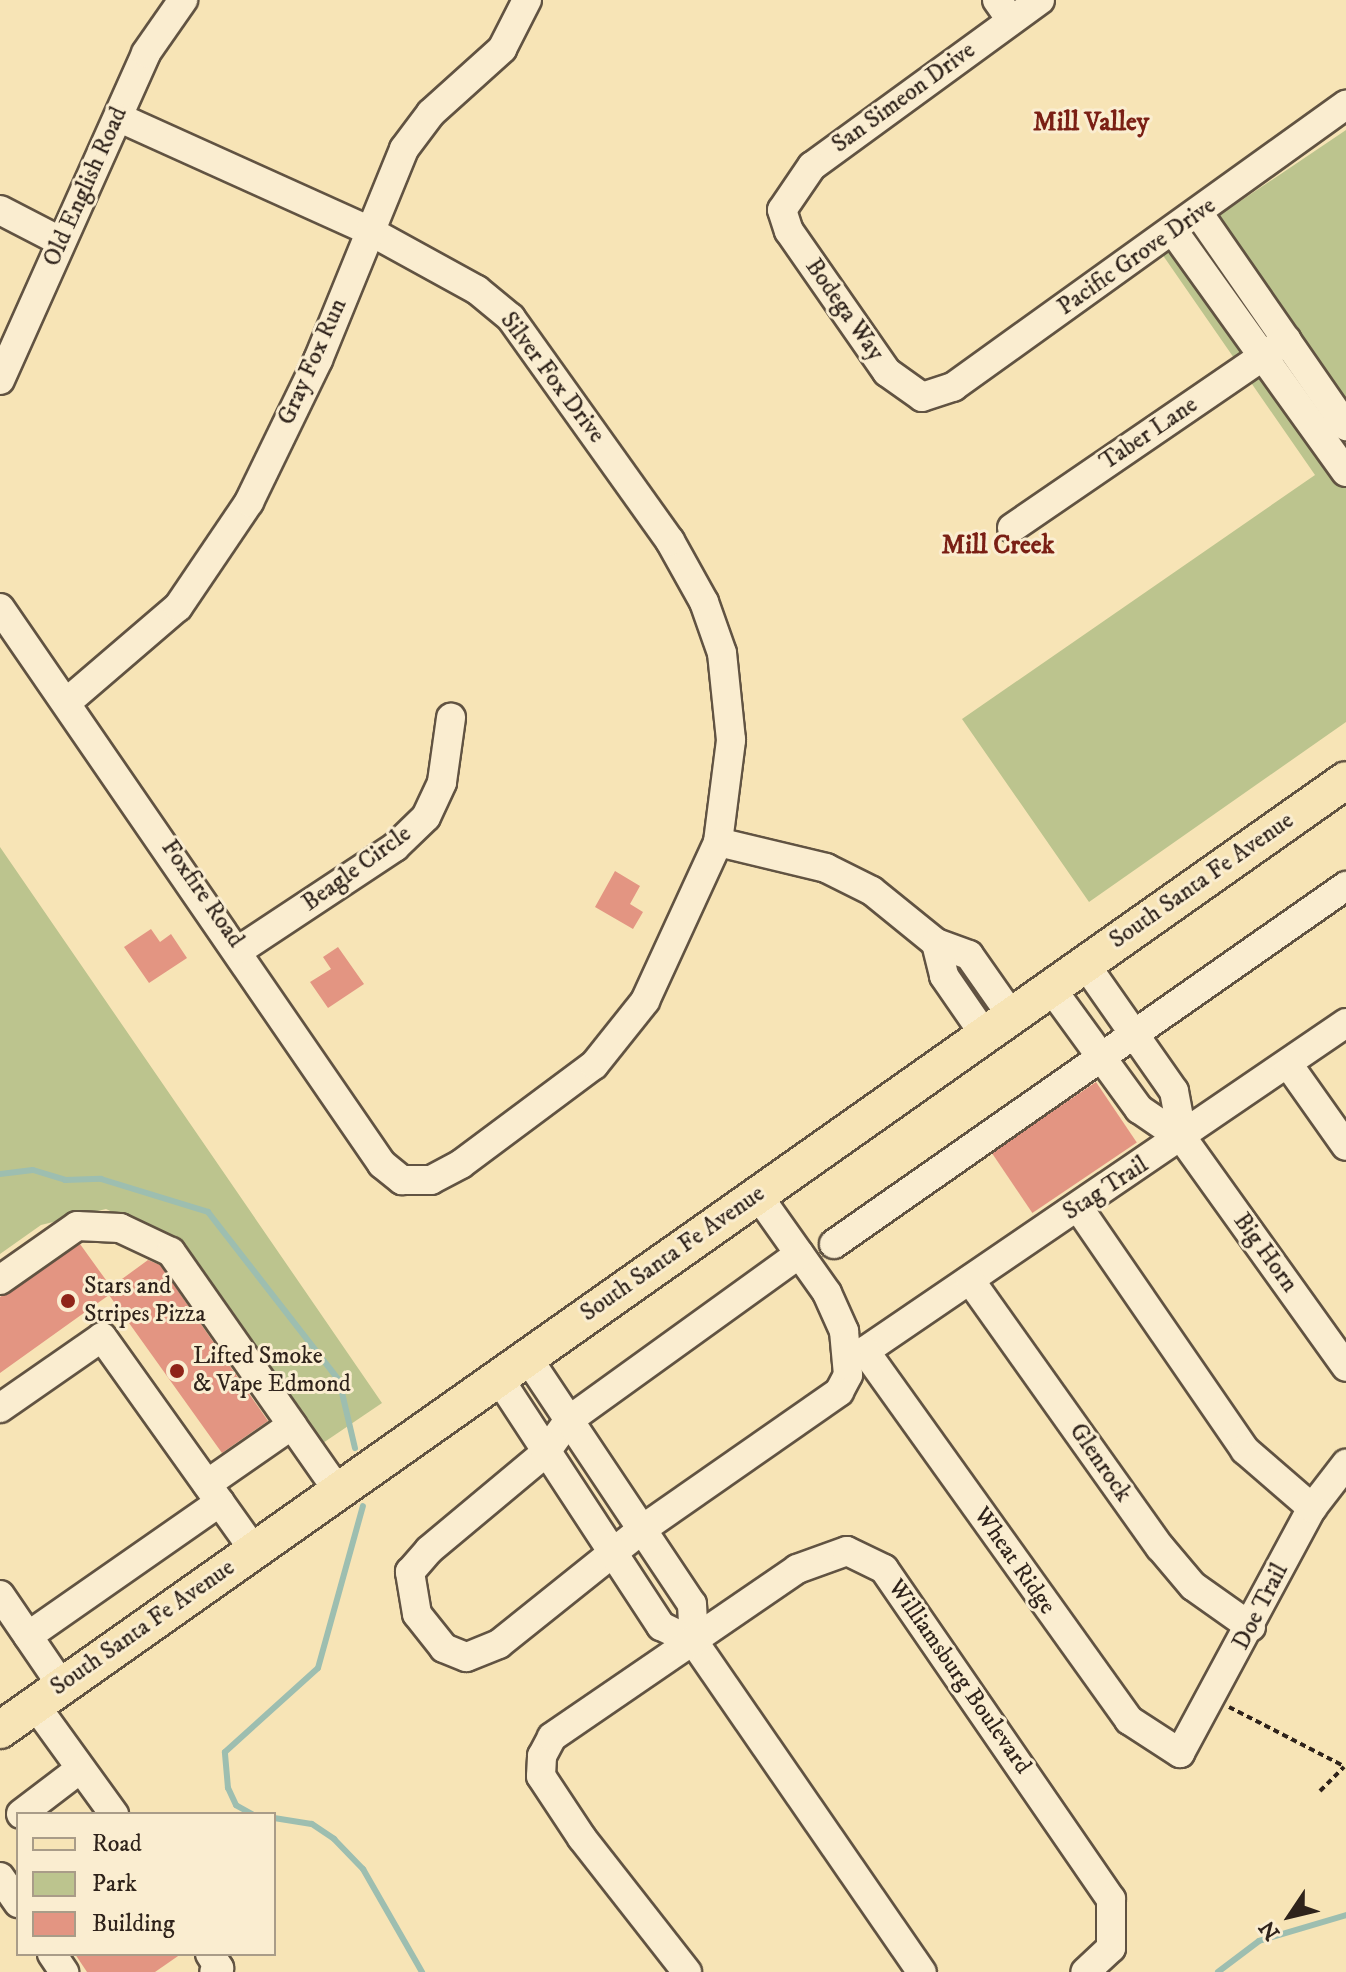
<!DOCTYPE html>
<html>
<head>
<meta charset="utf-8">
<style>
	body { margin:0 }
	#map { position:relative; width:1346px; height:1972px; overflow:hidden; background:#f7e4b6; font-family:"IM FELL DW Pica",serif }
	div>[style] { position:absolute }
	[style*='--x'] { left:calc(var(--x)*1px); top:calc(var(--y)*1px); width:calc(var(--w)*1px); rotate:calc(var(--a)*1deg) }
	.green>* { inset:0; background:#bcc48e }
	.stream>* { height:6px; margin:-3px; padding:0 3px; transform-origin:3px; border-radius:3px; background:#9dbeb0 }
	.building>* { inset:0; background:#e39582; transform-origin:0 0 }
	.path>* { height:4px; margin-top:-2px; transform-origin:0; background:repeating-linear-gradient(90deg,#2f231b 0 6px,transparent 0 10px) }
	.roads { filter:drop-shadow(2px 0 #615342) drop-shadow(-2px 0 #615342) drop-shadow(0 2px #615342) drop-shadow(0 -2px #615342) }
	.minor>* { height:28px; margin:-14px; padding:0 14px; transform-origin:14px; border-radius:14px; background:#faedd0 }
	.major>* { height:36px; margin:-18px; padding:0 18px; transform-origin:18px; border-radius:18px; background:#f7e4b6 }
	.dots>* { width:22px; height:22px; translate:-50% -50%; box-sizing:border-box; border:4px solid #faedd0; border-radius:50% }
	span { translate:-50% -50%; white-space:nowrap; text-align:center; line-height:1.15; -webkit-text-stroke:6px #faedd0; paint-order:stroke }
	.street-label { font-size:24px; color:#2f231b }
	.poi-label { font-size:24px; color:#2f231b }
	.left { translate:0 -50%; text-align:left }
	.neighbourhood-label { font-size:26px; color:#7a1f14; font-weight:700 }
	.legend { position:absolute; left:16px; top:1812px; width:260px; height:144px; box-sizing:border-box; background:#faedd0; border:2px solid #a99c88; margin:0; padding:10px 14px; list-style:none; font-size:24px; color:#2f231b }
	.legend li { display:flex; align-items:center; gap:16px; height:40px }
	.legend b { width:40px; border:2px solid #a99c88 }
	.north { position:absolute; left:1250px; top:1876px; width:80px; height:80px; -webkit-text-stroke:6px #faedd0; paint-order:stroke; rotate:235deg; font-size:22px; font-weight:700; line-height:32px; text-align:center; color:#2f231b }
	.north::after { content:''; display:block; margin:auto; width:28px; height:36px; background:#2f231b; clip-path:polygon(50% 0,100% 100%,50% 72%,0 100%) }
</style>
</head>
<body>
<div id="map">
	<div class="green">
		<div style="clip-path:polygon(1346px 130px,1346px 722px,1089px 902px,962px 719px,1315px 475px,1162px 254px)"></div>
		<div style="clip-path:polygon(0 847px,382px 1403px,323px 1443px,173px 1240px,106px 1209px,41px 1225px,0 1254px)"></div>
	</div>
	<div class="stream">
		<div style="--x:0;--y:1174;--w:33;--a:-7"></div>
		<div style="--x:33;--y:1170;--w:34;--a:17"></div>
		<div style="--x:65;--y:1180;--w:36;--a:-2"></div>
		<div style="--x:101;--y:1179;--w:112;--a:17.1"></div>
		<div style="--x:208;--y:1212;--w:213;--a:52.1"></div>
		<div style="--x:339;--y:1380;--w:70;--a:76.8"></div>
		<div style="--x:252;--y:1814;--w:18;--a:-151"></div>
		<div style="--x:236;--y:1805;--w:19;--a:-115"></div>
		<div style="--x:228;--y:1788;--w:36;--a:-95"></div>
		<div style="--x:225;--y:1752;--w:125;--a:-42.1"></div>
		<div style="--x:318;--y:1668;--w:168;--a:-74.5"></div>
		<div style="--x:274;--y:1818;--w:38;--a:9"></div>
		<div style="--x:312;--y:1824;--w:27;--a:34"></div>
		<div style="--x:334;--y:1839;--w:42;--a:46"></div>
		<div style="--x:363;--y:1869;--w:119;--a:60.2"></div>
		<div style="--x:1218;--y:1972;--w:51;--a:-37.1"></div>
		<div style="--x:1259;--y:1941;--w:91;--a:-16.6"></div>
	</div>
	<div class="building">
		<div style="clip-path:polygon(615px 871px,640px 886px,630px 904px,643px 912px,633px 929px,595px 907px)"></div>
		<div style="clip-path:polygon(151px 929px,160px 942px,171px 934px,187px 958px,149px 983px,124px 947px)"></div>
		<div style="clip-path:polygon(338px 947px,364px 984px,328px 1008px,310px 982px,331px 969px,323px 957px)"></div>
		<div style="left:1096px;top:1082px;width:73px;height:126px;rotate:56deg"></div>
		<div style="clip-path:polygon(80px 1244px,111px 1287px,148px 1260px,160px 1265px,268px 1421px,222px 1453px,109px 1295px,0 1373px,0 1297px)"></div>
		<div style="clip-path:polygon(75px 1954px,181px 1954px,155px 1972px,87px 1972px)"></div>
	</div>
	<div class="path">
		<div style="--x:1229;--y:1707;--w:129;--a:27.2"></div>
		<div style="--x:1320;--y:1791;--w:34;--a:-45"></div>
	</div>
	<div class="roads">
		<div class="minor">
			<div style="--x:997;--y:0;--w:24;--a:55"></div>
			<div style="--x:1040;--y:0;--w:282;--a:143.9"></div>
			<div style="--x:812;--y:166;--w:53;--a:124.3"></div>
			<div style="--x:782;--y:210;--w:22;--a:72"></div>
			<div style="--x:789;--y:231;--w:172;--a:55.2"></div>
			<div style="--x:887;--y:372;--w:43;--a:35.5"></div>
			<div style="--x:922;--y:397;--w:33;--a:-18"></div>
			<div style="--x:953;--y:387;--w:484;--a:-35.7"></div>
			<div style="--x:0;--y:210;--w:68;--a:27.3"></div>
			<div style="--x:1199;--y:214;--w:258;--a:55.3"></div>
			<div style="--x:1174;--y:232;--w:295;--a:54.4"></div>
			<div style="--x:0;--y:380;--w:358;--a:-65.9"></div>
			<div style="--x:146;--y:53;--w:65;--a:-55.1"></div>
			<div style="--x:1012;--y:528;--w:333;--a:-34.4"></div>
			<div style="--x:0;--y:608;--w:675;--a:55.51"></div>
			<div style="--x:382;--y:1164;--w:26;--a:39"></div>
			<div style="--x:402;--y:1180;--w:29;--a:0"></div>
			<div style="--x:431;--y:1180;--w:34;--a:-28"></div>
			<div style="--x:461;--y:1164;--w:166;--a:-36.7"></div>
			<div style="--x:594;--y:1065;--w:82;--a:-51.4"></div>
			<div style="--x:645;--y:1001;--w:175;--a:-65.3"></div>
			<div style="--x:718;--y:842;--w:103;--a:-82.7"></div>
			<div style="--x:731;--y:740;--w:87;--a:-95.9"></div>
			<div style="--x:722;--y:653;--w:54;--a:-109.4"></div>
			<div style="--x:704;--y:602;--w:70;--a:-119.1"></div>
			<div style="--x:670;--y:541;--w:274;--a:-125.5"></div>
			<div style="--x:511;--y:318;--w:44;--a:-140.5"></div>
			<div style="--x:477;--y:290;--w:124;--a:-151.2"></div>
			<div style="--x:368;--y:230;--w:274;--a:-155.7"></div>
			<div style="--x:67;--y:702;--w:146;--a:-40.6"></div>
			<div style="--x:178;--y:607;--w:127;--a:-55.9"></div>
			<div style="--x:249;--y:502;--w:158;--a:-64.1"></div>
			<div style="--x:318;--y:360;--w:228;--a:-67.8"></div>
			<div style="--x:404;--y:149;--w:45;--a:-53.1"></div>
			<div style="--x:431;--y:113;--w:96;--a:-42"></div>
			<div style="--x:502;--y:49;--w:55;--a:-63"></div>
			<div style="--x:718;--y:842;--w:111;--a:13.5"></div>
			<div style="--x:826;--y:868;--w:51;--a:26.6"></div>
			<div style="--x:872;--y:891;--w:82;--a:39.1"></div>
			<div style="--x:936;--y:943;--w:35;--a:20"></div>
			<div style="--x:969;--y:955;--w:73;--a:55"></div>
			<div style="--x:936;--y:943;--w:34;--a:76"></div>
			<div style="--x:944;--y:976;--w:70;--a:55.4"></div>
			<div style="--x:241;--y:949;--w:185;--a:-33.5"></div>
			<div style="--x:395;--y:847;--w:43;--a:-44.1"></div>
			<div style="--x:426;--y:817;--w:38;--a:-65"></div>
			<div style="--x:442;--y:782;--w:65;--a:-82"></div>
			<div style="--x:1085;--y:964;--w:155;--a:55"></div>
			<div style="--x:1174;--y:1091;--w:49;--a:79.4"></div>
			<div style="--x:1051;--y:988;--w:150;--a:54"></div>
			<div style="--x:1139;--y:1109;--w:53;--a:34.3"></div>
			<div style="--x:1183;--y:1139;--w:280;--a:54.4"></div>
			<div style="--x:1346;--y:1023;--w:582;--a:145.71"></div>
			<div style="--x:865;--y:1351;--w:454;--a:54.4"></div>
			<div style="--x:1129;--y:1720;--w:61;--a:32.9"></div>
			<div style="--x:1180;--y:1753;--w:278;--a:-61.7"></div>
			<div style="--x:1312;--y:1508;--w:56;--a:-52.3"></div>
			<div style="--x:1288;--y:1064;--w:100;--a:54.7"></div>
			<div style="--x:757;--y:1194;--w:121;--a:54.7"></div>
			<div style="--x:827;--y:1293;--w:42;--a:65.9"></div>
			<div style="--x:844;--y:1331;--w:44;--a:84.8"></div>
			<div style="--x:848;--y:1375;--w:19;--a:118"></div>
			<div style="--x:839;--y:1392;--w:243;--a:145.1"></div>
			<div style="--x:640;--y:1531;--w:181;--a:141.3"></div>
			<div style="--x:499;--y:1644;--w:35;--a:158"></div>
			<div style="--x:466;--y:1657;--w:24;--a:-158"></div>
			<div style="--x:444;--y:1648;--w:43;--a:-128.5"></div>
			<div style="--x:417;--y:1614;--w:43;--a:-99.5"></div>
			<div style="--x:410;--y:1572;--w:29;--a:-49"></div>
			<div style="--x:429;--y:1550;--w:151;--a:-39.9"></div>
			<div style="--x:545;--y:1453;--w:41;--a:-54"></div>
			<div style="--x:569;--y:1420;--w:284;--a:-35.8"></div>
			<div style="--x:1078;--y:1207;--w:295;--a:55.5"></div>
			<div style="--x:1245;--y:1450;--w:89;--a:40.9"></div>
			<div style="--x:834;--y:1244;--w:625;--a:-34.96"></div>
			<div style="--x:0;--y:1280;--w:94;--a:-35"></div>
			<div style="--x:77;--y:1226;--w:43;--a:2.7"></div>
			<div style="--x:120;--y:1228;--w:56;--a:25.2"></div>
			<div style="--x:171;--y:1252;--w:211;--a:55"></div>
			<div style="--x:970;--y:1280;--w:328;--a:54.6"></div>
			<div style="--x:1160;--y:1547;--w:51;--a:49.8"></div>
			<div style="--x:1193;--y:1586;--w:71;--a:35.3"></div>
			<div style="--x:527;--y:1357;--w:297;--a:56.3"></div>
			<div style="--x:692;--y:1604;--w:38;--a:87"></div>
			<div style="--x:694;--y:1642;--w:401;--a:55.4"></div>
			<div style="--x:498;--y:1377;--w:298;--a:56.8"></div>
			<div style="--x:661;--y:1626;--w:37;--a:26"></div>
			<div style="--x:0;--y:1408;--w:124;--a:-34.8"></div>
			<div style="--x:102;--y:1337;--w:262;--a:54.5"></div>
			<div style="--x:207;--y:1484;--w:103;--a:-34.8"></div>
			<div style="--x:292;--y:1425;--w:80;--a:55.1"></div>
			<div style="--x:0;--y:1595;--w:110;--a:55.7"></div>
			<div style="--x:28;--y:1636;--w:234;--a:-34.9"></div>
			<div style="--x:35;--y:1705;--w:135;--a:54.1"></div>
			<div style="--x:21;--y:1814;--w:74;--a:-37.3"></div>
			<div style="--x:0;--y:1877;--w:32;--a:55"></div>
			<div style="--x:52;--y:1954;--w:22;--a:56"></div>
			<div style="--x:210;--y:1954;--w:17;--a:57"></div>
			<div style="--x:219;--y:1968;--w:6;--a:141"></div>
			<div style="--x:687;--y:1972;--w:170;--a:-128.1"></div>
			<div style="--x:582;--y:1838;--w:74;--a:-123.5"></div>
			<div style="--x:541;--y:1776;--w:20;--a:-87"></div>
			<div style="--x:542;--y:1756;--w:21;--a:-62"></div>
			<div style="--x:552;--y:1737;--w:297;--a:-34.4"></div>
			<div style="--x:797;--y:1569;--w:53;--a:-19.8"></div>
			<div style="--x:847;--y:1551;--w:41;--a:25.9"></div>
			<div style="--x:884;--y:1569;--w:401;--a:55.5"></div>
			<div style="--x:1111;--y:1899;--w:49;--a:90"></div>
			<div style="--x:1111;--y:1948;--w:35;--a:137"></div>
		</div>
		<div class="major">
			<div style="--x:0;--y:1730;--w:1647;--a:-35.21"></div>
		</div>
	</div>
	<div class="dots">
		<div style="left:68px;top:1301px;background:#8f2418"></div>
		<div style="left:177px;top:1371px;background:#8f2418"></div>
	</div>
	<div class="street-label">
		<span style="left:904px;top:98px;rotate:-36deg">San Simeon Drive</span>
		<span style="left:86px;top:187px;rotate:-66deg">Old English Road</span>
		<span style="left:1137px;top:257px;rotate:-35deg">Pacific Grove Drive</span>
		<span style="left:844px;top:310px;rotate:55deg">Bodega Way</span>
		<span style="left:313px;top:362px;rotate:-66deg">Gray Fox Run</span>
		<span style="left:552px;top:378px;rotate:53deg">Silver Fox Drive</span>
		<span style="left:1149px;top:434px;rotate:-34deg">Taber Lane</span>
		<span style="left:357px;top:869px;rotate:-36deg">Beagle Circle</span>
		<span style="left:1202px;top:881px;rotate:-35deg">South Santa Fe Avenue</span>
		<span style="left:202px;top:894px;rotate:55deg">Foxfire Road</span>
		<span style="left:1106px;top:1189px;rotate:-33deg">Stag Trail</span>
		<span style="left:1265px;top:1253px;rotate:54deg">Big Horn</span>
		<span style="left:673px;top:1254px;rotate:-35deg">South Santa Fe Avenue</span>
		<span style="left:1100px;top:1463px;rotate:55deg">Glenrock</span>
		<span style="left:1014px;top:1561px;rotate:55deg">Wheat Ridge</span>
		<span style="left:1261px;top:1607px;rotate:-63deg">Doe Trail</span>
		<span style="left:143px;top:1628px;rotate:-35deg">South Santa Fe Avenue</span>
		<span style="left:959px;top:1677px;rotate:55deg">Williamsburg Boulevard</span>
	</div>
	<div class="poi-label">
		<span class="left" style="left:84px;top:1301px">Stars and<br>Stripes Pizza</span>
		<span class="left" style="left:193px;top:1371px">Lifted Smoke<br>&amp; Vape Edmond</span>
	</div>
	<div class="neighbourhood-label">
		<span style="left:1091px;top:123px">Mill Valley</span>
		<span style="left:998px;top:546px">Mill Creek</span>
	</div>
	<ul class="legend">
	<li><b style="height:10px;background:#f7e4b6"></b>Road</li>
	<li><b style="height:22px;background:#bcc48e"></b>Park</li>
	<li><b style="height:22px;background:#e39582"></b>Building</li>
	</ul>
	<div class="north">N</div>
</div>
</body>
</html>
